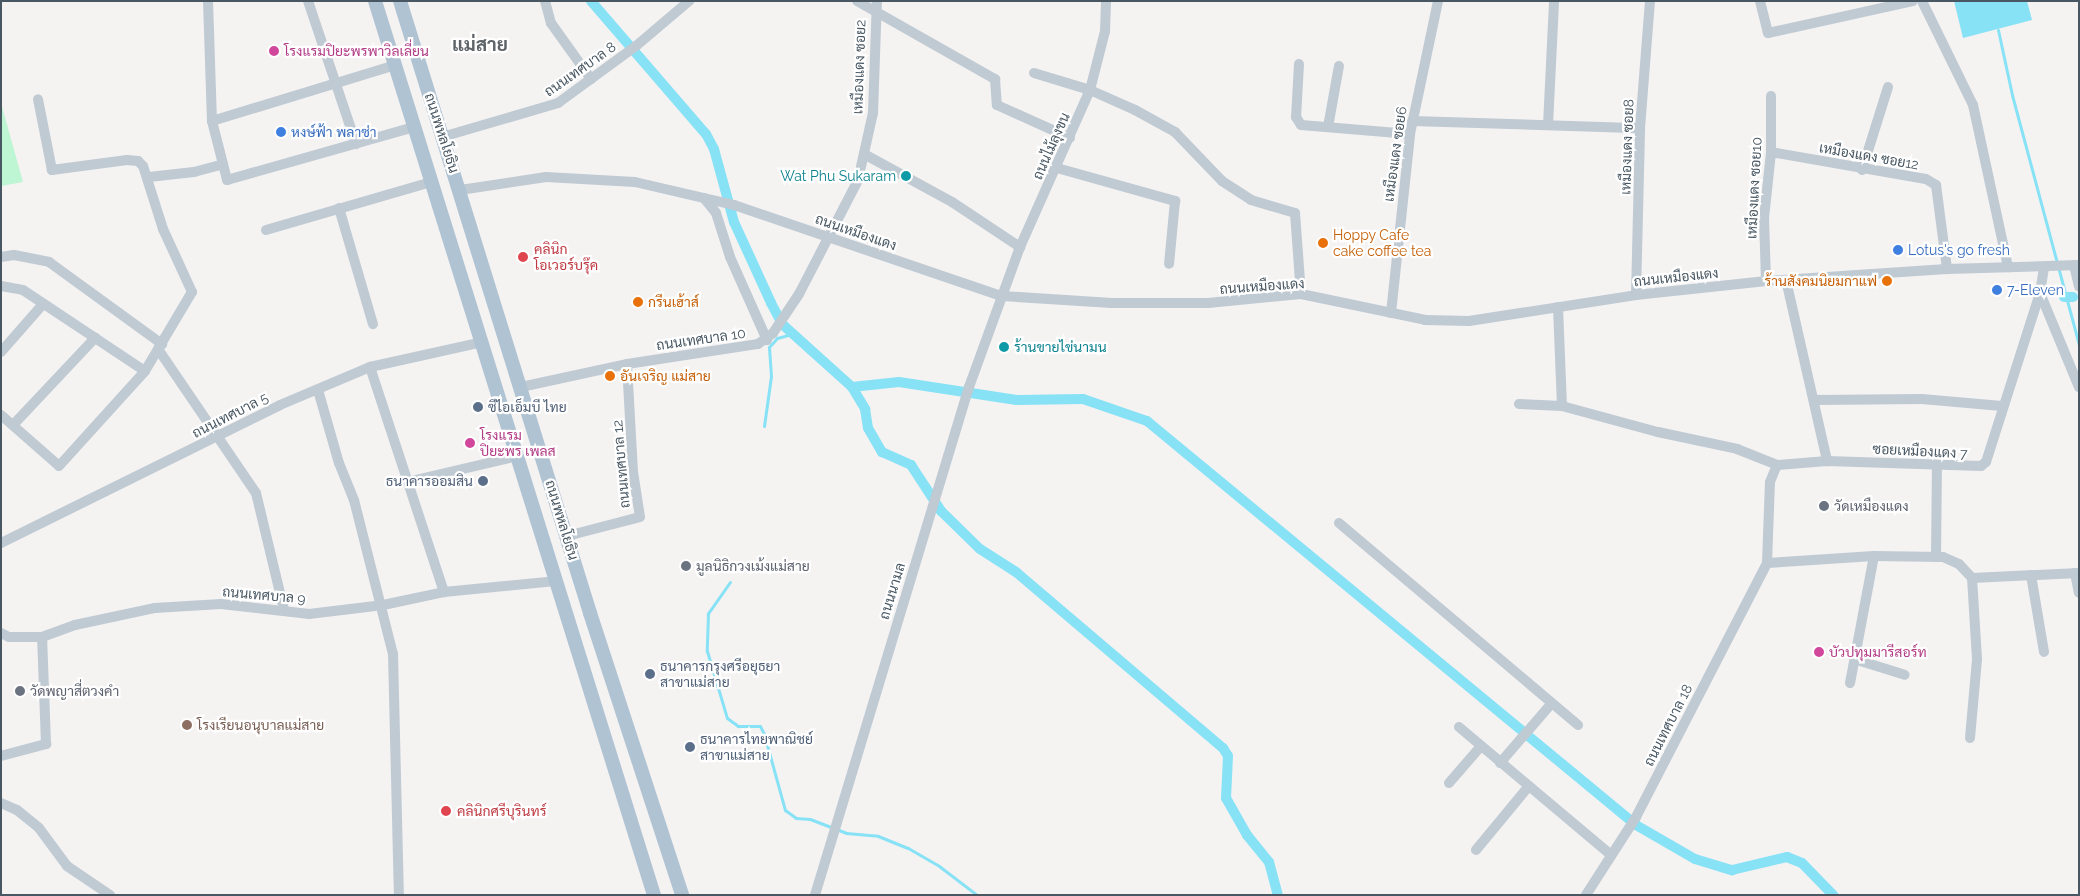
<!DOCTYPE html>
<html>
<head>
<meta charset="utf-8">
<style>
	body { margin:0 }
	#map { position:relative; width:2080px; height:896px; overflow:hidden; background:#f5f2f2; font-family:Raleway,Sarabun,sans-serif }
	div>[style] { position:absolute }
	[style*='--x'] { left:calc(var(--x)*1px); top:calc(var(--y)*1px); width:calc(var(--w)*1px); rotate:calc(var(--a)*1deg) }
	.green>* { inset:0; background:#bef5d2 }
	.water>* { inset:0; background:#87e2f6 }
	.stream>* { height:3px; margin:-1.5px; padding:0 1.5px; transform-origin:1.5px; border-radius:1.5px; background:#87e2f6 }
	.canal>* { height:10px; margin:-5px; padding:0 5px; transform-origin:5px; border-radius:5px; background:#87e2f6 }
	.minor>* { height:10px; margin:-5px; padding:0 5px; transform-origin:5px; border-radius:5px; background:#bfcad3 }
	.major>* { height:14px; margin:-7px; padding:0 7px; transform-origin:7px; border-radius:7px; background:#b0c3d3 }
	.dots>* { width:14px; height:14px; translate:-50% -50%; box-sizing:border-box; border:2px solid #fff; border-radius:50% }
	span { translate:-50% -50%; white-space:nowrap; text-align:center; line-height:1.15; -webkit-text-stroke:4.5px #fff; paint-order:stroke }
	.hotel-label { font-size:14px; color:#b23c85 }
	.left { translate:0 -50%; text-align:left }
	.street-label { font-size:14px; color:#485762 }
	.shop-label { font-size:14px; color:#366cbe }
	.culture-label { font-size:14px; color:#0d838f }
	.right { translate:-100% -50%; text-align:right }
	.food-label { font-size:14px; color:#c56008 }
	.health-label { font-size:14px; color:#be3a42 }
	.service-label { font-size:14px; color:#4e5e75 }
	.worship-label { font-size:14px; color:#5b616d }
	.education-label { font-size:14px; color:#785e54 }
	.district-label { font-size:19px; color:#5e6368; font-weight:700 }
	.frame { position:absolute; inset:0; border:2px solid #485762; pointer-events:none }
</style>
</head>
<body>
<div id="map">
	<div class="green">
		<div style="clip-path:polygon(1px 103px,23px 182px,1px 186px)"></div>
	</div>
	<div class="water">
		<div style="clip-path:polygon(1954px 1px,2027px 1px,2032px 20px,1963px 38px)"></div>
	</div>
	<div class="stream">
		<div style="--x:1998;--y:30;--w:66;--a:77.8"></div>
		<div style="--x:2012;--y:95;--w:259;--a:75"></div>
		<div style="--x:764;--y:426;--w:50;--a:-82"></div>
		<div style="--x:771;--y:376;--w:29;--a:-94"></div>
		<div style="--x:769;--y:347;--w:12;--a:-48"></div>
		<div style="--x:777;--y:338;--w:16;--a:-15"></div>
		<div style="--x:730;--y:582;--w:39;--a:125"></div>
		<div style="--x:708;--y:614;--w:37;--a:92"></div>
		<div style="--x:707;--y:651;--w:70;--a:73.4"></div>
		<div style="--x:727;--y:718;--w:14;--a:36"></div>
		<div style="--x:738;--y:726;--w:22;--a:0"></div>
		<div style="--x:760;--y:726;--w:9;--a:63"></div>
		<div style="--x:764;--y:734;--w:79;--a:74.6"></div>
		<div style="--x:785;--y:810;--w:14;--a:36"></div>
		<div style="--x:796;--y:818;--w:14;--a:4"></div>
		<div style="--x:810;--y:819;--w:39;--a:21"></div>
		<div style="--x:846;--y:833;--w:32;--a:5"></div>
		<div style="--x:878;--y:836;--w:32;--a:22"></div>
		<div style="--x:908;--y:848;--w:36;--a:30"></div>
		<div style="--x:939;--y:866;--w:48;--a:37.3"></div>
	</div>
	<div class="canal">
		<div style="--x:591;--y:1;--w:176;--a:49.2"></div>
		<div style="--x:706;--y:134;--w:17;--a:62"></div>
		<div style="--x:714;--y:149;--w:76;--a:74.7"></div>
		<div style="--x:734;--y:222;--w:89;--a:65.4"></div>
		<div style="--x:771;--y:303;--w:24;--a:62"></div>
		<div style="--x:782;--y:324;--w:94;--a:42"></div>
		<div style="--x:852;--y:387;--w:26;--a:59"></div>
		<div style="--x:865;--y:409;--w:19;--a:81"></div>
		<div style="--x:868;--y:428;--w:28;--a:60"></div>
		<div style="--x:882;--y:452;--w:32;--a:24"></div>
		<div style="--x:911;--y:465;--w:55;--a:56.9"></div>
		<div style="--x:941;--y:511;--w:54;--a:44.3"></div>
		<div style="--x:980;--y:549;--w:43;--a:32.6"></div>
		<div style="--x:1016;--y:572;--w:272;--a:40.4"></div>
		<div style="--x:1223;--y:748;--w:9;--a:58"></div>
		<div style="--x:1228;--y:756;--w:42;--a:92.7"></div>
		<div style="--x:1226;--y:798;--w:43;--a:60.4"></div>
		<div style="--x:1247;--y:835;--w:35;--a:51"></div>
		<div style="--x:1269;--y:862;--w:34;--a:75"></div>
		<div style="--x:2064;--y:297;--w:9;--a:0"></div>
		<div style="--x:852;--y:387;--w:47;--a:-6.1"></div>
		<div style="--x:899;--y:382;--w:119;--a:8.7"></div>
		<div style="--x:1017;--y:400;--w:66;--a:-0.9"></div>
		<div style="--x:1083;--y:399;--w:68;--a:19"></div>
		<div style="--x:1147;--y:421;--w:634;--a:39.56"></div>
		<div style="--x:1636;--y:825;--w:68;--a:30"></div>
		<div style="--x:1695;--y:859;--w:39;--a:17"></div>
		<div style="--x:1732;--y:870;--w:57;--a:-13.3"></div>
		<div style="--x:1787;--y:857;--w:16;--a:22"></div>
		<div style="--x:1802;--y:863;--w:45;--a:45.9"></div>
	</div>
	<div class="minor">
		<div style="--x:208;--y:1;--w:120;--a:88.1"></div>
		<div style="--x:212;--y:121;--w:61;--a:75.7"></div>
		<div style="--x:227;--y:180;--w:194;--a:-15.8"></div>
		<div style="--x:308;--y:1;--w:151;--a:71.4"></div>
		<div style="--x:545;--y:1;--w:23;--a:75"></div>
		<div style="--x:551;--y:23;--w:69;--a:54.5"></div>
		<div style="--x:857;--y:1;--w:159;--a:29.5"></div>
		<div style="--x:995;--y:79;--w:26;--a:86"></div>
		<div style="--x:997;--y:105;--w:80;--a:24.3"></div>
		<div style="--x:1760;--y:1;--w:33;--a:76"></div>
		<div style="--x:1768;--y:33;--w:148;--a:-12.4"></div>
		<div style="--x:1922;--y:1;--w:116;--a:63.9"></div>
		<div style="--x:1973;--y:105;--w:166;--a:77.8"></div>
		<div style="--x:1299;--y:64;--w:53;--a:93.2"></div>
		<div style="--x:1296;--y:117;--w:9;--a:58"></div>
		<div style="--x:1301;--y:125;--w:109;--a:4.7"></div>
		<div style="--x:1034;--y:73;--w:59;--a:16.9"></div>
		<div style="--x:1090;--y:90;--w:49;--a:24"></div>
		<div style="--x:1135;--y:110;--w:46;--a:28.8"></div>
		<div style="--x:1175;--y:132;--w:68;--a:46.2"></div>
		<div style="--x:1222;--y:181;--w:35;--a:33"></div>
		<div style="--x:1251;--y:200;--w:46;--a:16.5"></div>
		<div style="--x:1295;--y:213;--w:81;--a:85.8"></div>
		<div style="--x:212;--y:121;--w:191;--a:-17"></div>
		<div style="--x:1412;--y:121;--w:228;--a:1.8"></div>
		<div style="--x:1548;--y:125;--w:124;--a:-87.2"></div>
		<div style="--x:1328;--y:127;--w:62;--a:-79.8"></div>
		<div style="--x:442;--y:137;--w:121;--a:-16.3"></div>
		<div style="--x:558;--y:103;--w:97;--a:-36.2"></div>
		<div style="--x:636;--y:46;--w:70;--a:-40.3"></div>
		<div style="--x:1771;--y:152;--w:157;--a:9.9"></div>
		<div style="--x:1926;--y:179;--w:12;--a:31"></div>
		<div style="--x:1936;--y:185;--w:85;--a:82.5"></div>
		<div style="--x:864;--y:154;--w:100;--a:28.6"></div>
		<div style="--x:952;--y:202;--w:82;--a:33.5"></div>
		<div style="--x:1057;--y:168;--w:123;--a:15.6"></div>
		<div style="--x:1175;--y:201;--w:63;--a:95.4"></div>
		<div style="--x:1862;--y:170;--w:87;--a:-72.6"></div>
		<div style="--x:149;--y:177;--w:45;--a:-6.3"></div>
		<div style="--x:194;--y:172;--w:30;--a:-15"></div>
		<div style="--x:460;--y:190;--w:87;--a:-8.6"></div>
		<div style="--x:546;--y:177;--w:89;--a:3.2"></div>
		<div style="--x:635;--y:182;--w:102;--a:13.1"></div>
		<div style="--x:734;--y:205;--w:283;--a:18.8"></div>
		<div style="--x:1002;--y:296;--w:110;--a:3.6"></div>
		<div style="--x:1112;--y:303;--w:96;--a:0"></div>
		<div style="--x:1208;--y:303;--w:93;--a:-5.5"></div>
		<div style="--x:1301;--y:294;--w:127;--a:11.8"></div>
		<div style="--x:1425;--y:320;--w:44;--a:1.3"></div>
		<div style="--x:1469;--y:321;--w:169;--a:-8.8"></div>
		<div style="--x:1636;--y:295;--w:131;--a:-6.1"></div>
		<div style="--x:1766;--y:281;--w:181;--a:-3.8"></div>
		<div style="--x:1947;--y:269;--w:132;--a:-1.7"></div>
		<div style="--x:704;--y:198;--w:19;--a:51"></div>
		<div style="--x:716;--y:213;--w:46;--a:72.3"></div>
		<div style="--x:730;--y:257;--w:91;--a:66"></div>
		<div style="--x:339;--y:208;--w:121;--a:73.7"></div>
		<div style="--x:266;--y:230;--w:172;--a:-16.2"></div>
		<div style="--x:1;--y:257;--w:13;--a:-9"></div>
		<div style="--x:14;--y:255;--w:36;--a:11"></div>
		<div style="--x:49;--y:262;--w:140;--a:36"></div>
		<div style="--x:2074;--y:265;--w:22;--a:77"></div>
		<div style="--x:1786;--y:280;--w:186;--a:77.2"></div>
		<div style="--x:1766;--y:281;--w:63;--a:-91.8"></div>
		<div style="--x:1764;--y:218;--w:66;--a:-83.9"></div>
		<div style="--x:1771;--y:152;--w:56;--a:-90"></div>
		<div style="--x:1;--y:286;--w:22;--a:10"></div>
		<div style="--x:23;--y:290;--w:146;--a:33.6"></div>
		<div style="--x:2040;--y:293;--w:102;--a:67.5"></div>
		<div style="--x:1636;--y:295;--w:167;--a:-88.6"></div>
		<div style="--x:1640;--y:128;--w:127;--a:-85.5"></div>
		<div style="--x:1558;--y:307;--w:99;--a:87.7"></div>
		<div style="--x:1562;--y:406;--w:99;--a:15.2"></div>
		<div style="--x:1658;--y:432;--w:81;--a:12.1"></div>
		<div style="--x:1737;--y:449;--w:43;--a:21.8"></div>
		<div style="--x:1391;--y:313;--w:180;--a:-83.9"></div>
		<div style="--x:1410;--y:134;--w:136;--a:-78.1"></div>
		<div style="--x:158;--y:349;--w:174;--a:55.8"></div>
		<div style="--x:256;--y:493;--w:120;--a:76.5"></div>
		<div style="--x:1;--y:352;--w:64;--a:-48.8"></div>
		<div style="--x:370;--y:367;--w:237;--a:71.8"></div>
		<div style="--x:521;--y:387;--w:108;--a:-12.2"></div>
		<div style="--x:627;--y:364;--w:133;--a:-8.7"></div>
		<div style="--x:758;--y:344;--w:19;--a:-36"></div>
		<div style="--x:773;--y:333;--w:47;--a:-56.3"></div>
		<div style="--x:799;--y:294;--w:128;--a:-62.6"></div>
		<div style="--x:858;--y:180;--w:69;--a:-77.4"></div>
		<div style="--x:873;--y:113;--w:112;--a:-88"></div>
		<div style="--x:318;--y:390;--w:76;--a:74"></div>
		<div style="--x:339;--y:463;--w:40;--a:68"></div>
		<div style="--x:354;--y:500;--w:159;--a:75.8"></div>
		<div style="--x:393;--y:654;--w:241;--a:88.6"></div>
		<div style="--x:1814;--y:400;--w:108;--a:-0.5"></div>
		<div style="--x:1922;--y:399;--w:80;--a:5"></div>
		<div style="--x:1519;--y:404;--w:43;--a:2.7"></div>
		<div style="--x:1;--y:415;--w:77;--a:41.3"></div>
		<div style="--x:59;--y:466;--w:128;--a:-47.8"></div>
		<div style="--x:145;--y:371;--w:92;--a:-59.3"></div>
		<div style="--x:192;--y:292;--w:69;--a:-114.7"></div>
		<div style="--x:163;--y:229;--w:66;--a:-107.6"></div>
		<div style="--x:143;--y:166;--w:7;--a:-135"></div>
		<div style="--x:138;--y:161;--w:11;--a:-175"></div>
		<div style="--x:127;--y:160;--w:76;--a:172.4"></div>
		<div style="--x:52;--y:170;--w:72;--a:-101.2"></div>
		<div style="--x:13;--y:425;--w:120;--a:-46.7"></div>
		<div style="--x:407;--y:482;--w:114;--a:-13.2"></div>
		<div style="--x:1339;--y:523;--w:313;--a:40.2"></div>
		<div style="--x:567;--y:536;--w:75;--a:-14.6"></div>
		<div style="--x:640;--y:517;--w:46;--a:-98.8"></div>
		<div style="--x:633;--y:472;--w:108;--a:-93.2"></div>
		<div style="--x:1;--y:543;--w:311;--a:-26.3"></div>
		<div style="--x:280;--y:405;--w:98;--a:-22.9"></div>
		<div style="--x:370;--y:367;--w:116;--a:-12.5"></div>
		<div style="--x:1936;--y:557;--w:92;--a:-89.4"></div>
		<div style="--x:1767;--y:563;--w:107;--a:-3.7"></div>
		<div style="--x:1874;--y:556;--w:69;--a:0.8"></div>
		<div style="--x:1943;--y:557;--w:17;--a:24"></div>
		<div style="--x:1959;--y:564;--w:19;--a:47"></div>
		<div style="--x:1972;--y:578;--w:107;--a:-2.7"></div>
		<div style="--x:2075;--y:573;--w:20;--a:79"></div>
		<div style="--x:2031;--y:575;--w:78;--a:80.4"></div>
		<div style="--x:1;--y:633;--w:9;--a:27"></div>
		<div style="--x:9;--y:637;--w:33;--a:0"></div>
		<div style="--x:42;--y:637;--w:35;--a:-20"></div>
		<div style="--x:75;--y:625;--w:82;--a:-12"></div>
		<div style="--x:155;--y:608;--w:66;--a:-3.5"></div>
		<div style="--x:221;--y:604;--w:89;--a:6.5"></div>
		<div style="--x:309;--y:614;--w:75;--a:-6.9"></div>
		<div style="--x:383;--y:605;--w:62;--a:-12"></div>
		<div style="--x:444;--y:592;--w:114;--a:-5.6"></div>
		<div style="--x:1854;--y:659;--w:53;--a:17.4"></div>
		<div style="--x:1850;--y:683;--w:129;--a:-79.3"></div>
		<div style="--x:1459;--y:727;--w:199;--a:40.1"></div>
		<div style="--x:1970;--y:738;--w:79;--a:-84.9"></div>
		<div style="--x:1977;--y:659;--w:81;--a:-93.5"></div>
		<div style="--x:1;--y:756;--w:47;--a:-14.9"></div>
		<div style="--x:46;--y:744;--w:107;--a:-92.1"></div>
		<div style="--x:1500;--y:763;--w:79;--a:-49.1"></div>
		<div style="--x:1449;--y:783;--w:49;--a:-49.1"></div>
		<div style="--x:1;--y:803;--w:17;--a:24"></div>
		<div style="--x:17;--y:810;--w:28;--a:39"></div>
		<div style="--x:39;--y:828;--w:47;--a:53.6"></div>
		<div style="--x:67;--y:866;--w:52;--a:34"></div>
		<div style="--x:1476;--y:850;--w:83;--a:-50.4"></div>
		<div style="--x:815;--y:895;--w:531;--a:-73.14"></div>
		<div style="--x:969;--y:387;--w:149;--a:-70"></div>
		<div style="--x:1020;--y:247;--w:172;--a:-66"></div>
		<div style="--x:1090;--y:90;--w:61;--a:-75.7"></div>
		<div style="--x:1105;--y:31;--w:30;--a:-88"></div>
		<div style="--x:1586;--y:895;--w:93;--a:-57.3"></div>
		<div style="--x:1636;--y:817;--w:286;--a:-62.7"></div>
		<div style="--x:1767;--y:563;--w:81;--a:-87.9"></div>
		<div style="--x:1770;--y:482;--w:18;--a:-68"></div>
		<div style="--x:1777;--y:465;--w:50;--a:-4.6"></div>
		<div style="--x:1827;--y:461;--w:154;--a:1.9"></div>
		<div style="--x:1981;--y:466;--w:6;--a:-39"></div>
		<div style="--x:1986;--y:462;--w:177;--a:-72.3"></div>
		<div style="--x:2040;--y:293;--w:26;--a:-81"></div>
	</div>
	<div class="major">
		<div style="--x:375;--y:1;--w:937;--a:72.67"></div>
		<div style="--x:400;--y:1;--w:641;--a:72.75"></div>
		<div style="--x:590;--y:613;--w:297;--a:71.9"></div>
	</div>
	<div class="dots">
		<div style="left:274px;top:51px;background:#d1479c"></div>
		<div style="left:281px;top:132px;background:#3f7fe0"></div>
		<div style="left:906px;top:176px;background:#0f9aa8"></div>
		<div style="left:1323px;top:243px;background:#e8710a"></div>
		<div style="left:1898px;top:250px;background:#3f7fe0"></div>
		<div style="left:523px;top:257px;background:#e0444e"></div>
		<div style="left:1887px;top:281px;background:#e8710a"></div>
		<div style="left:1997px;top:290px;background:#3f7fe0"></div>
		<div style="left:638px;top:302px;background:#e8710a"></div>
		<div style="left:1004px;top:347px;background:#0f9aa8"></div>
		<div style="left:610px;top:376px;background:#e8710a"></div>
		<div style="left:478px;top:407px;background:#5c6f8a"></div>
		<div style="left:470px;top:443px;background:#d1479c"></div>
		<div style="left:483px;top:481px;background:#5c6f8a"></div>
		<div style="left:1824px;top:506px;background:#6b7280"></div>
		<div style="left:686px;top:566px;background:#6b7280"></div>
		<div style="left:1819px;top:652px;background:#d1479c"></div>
		<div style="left:650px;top:674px;background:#5c6f8a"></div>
		<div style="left:20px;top:691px;background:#6b7280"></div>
		<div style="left:187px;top:725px;background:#8d6e63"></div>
		<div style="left:690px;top:747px;background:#5c6f8a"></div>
		<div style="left:446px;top:811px;background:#e0444e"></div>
	</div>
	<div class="hotel-label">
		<span class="left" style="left:284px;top:51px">โรงแรมปิยะพรพาวิลเลี่ยน</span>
		<span class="left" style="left:480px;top:443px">โรงแรม<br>ปิยะพร เพลส</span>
		<span class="left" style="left:1829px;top:652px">บัวปทุมมารีสอร์ท</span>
	</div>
	<div class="street-label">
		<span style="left:859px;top:67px;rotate:-88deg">เหมืองแดง ซอย2</span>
		<span style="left:580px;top:69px;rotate:-35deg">ถนนเทศบาล 8</span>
		<span style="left:442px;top:133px;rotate:72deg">ถนนพหลโยธิน</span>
		<span style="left:1051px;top:146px;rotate:-66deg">ถนนไม้ลุงขน</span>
		<span style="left:1627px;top:147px;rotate:-88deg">เหมืองแดง ซอย8</span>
		<span style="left:1395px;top:154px;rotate:-82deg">เหมืองแดง ซอย6</span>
		<span style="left:1869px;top:156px;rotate:10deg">เหมืองแดง ซอย12</span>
		<span style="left:1754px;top:188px;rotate:-87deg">เหมืองแดง ซอย10</span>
		<span style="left:856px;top:232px;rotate:19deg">ถนนเหมืองแดง</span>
		<span style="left:1676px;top:277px;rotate:-6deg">ถนนเหมืองแดง</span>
		<span style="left:1262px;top:286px;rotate:-4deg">ถนนเหมืองแดง</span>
		<span style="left:701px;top:339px;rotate:-8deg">ถนนเทศบาล 10</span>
		<span style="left:230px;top:415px;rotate:-27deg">ถนนเทศบาล 5</span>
		<span style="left:1920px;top:451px;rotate:3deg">ซอยเหมืองแดง 7</span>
		<span style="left:621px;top:464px;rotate:-95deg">ถนนเทศบาล 12</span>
		<span style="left:562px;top:520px;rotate:73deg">ถนนพหลโยธิน</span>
		<span style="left:892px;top:591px;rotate:-73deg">ถนนนามล</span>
		<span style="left:264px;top:595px;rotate:5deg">ถนนเทศบาล 9</span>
		<span style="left:1668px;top:725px;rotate:-63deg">ถนนเทศบาล 18</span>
	</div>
	<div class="shop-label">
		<span class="left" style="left:291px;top:132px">หงษ์ฟ้า พลาซ่า</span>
		<span class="left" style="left:1908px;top:250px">Lotus's go fresh</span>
		<span class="left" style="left:2007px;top:290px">7-Eleven</span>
	</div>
	<div class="culture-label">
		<span class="right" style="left:896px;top:176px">Wat Phu Sukaram</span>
		<span class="left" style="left:1014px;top:347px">ร้านขายไข่นามน</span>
	</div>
	<div class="food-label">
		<span class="left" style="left:1333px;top:243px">Hoppy Cafe<br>cake coffee tea</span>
		<span class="right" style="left:1877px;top:281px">ร้านสังคมนิยมกาแฟ</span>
		<span class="left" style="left:648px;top:302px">กรีนเฮ้าส์</span>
		<span class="left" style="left:620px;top:376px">อันเจริญ แม่สาย</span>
	</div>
	<div class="health-label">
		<span class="left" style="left:534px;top:257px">คลินิก<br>โอเวอร์บรุ๊ค</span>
		<span class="left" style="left:457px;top:811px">คลินิกศรีบุรินทร์</span>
	</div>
	<div class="service-label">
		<span class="left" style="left:488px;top:407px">ซีไอเอ็มบี ไทย</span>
		<span class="right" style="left:473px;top:481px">ธนาคารออมสิน</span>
		<span class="left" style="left:660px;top:674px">ธนาคารกรุงศรีอยุธยา<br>สาขาแม่สาย</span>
		<span class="left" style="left:700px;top:747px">ธนาคารไทยพาณิชย์<br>สาขาแม่สาย</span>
	</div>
	<div class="worship-label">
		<span class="left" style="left:1834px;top:506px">วัดเหมืองแดง</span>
		<span class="left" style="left:696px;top:566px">มูลนิธิกวงเม้งแม่สาย</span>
		<span class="left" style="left:30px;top:691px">วัดพญาสี่ตวงคำ</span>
	</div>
	<div class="education-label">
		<span class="left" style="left:197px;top:725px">โรงเรียนอนุบาลแม่สาย</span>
	</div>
	<div class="district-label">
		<span style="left:480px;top:45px">แม่สาย</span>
	</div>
	<div class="frame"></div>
</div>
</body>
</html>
